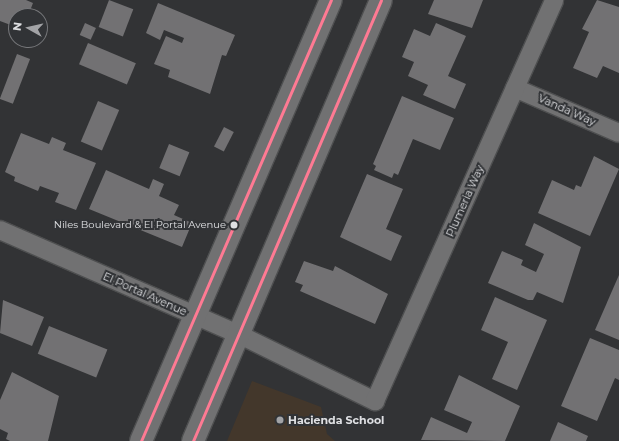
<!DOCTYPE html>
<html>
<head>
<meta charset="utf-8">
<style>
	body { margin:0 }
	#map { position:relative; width:619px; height:441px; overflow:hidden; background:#323335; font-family:Montserrat,sans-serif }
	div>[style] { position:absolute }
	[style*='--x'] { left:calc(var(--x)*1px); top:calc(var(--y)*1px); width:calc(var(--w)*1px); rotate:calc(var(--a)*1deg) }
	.education>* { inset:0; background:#43372b }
	.building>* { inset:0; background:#727173; transform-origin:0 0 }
	.roads { filter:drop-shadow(1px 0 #4e4f50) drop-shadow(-1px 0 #4e4f50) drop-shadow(0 1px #4e4f50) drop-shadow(0 -1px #4e4f50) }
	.street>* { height:18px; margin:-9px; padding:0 9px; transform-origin:9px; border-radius:9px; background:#717172 }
	.secondary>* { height:22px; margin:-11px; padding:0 11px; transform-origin:11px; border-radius:11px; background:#717172 }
	.bus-1>* { height:3px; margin:-1.5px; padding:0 1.5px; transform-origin:1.5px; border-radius:1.5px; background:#fe7a93 }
	.dots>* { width:11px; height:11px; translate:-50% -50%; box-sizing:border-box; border:2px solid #313336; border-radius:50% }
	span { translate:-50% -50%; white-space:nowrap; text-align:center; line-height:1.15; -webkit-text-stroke:4px #313336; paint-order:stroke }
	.bus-label { font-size:10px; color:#dfe0e3 }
	.right { translate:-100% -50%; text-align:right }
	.street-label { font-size:11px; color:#dfe0e3 }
	.poi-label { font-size:11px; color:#dfe0e3; font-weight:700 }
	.left { translate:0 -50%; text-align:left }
	.north { position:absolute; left:8px; top:8px; width:40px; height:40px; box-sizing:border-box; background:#313336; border:1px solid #77787b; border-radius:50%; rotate:278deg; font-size:11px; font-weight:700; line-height:16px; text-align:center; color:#dfe0e3 }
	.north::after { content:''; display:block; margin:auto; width:14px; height:18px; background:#a2a3a6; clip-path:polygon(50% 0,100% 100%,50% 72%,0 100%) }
</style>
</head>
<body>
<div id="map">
	<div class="education">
		<div style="clip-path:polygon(252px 381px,321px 407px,327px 434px,335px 441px,227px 441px)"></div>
	</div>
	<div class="building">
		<div style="clip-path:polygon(0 0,26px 0,33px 3px,28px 16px,16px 16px,16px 27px,0 21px)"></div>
		<div style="left:109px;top:0;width:26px;height:29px;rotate:21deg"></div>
		<div style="clip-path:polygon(434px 0,483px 0,472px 28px,428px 14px)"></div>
		<div style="clip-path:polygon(597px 0,619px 7px,619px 73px,603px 66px,597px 78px,573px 68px,589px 32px,582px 29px)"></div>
		<div style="clip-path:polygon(158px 3px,235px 35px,226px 56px,222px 55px,210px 94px,168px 77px,170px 70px,154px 64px,166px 36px,182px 43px,184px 38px,164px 30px,160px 40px,146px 33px)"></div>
		<div style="left:85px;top:23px;width:12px;height:13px;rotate:24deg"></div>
		<div style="clip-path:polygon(436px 23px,466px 36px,448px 76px,466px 84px,455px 109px,423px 95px,428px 85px,408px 76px,414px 62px,402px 57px,414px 29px,430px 36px)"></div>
		<div style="left:88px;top:43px;width:52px;height:23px;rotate:23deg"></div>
		<div style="left:17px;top:54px;width:14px;height:48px;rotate:21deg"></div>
		<div style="clip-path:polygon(402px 96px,454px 118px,440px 150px,413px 139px,398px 175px,394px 173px,392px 178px,374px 170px,376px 166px,373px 164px)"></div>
		<div style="left:98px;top:101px;width:23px;height:44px;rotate:23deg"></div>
		<div style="left:224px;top:127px;width:11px;height:22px;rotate:27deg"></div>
		<div style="clip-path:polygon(21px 133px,49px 144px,52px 137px,66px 143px,63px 150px,96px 163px,76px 210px,55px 202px,59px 193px,40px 186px,38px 191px,14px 181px,15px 177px,5px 172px)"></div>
		<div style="left:169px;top:144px;width:22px;height:26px;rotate:22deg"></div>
		<div style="clip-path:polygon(594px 156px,619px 169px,590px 236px,538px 213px,552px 180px,574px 190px,576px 185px,581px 187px)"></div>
		<div style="clip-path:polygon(106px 170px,149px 189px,153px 179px,164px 184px,159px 196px,179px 205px,174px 215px,192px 223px,182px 247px,89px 209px)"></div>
		<div style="clip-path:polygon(367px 174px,403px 189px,386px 229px,402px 236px,391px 261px,340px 237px)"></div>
		<div style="clip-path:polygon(534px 223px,581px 247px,563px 303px,537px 292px,533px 300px,528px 300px,488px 283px,502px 251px,523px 260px,521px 265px,536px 272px,544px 254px,525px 245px)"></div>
		<div style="clip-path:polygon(304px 261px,333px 271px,335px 266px,388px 294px,375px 324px,300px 291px,303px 285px,295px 282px)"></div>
		<div style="clip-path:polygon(619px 275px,619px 340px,595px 330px)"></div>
		<div style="clip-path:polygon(495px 297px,547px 320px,517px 390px,492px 379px,508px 342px,481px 330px)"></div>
		<div style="clip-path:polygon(3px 300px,44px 317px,32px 346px,0 333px)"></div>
		<div style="left:49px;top:326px;width:63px;height:30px;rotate:22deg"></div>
		<div style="clip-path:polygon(590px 338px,619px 350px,619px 380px,615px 378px,597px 421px,561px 406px)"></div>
		<div style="clip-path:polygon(12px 372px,59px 396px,48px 441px,10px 441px,6px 439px,8px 433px,0 429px,0 400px)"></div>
		<div style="clip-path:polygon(459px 375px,520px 406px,505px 441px,421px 440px,431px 417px,467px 433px,472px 422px,444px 410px)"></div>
		<div style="clip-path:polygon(558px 422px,588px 436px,586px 441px,550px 441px)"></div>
	</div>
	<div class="roads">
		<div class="street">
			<div style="--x:515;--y:88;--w:113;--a:23.4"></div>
			<div style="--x:0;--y:230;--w:260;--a:23.6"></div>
			<div style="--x:238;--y:334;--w:153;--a:26.1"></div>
			<div style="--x:375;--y:401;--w:439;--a:-65.9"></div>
		</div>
		<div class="secondary">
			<div style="--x:141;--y:441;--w:480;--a:-66.7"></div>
			<div style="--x:193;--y:441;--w:479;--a:-66.9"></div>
		</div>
	</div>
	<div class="bus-1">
		<div style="--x:141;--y:441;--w:480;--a:-66.7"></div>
		<div style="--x:193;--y:441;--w:479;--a:-66.9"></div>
	</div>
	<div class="dots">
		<div style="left:234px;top:225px;background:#dfe0e3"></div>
		<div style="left:280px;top:420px;background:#a2a3a6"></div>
	</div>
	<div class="bus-label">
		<span class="right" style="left:226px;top:225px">Niles Boulevard &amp; El Portal Avenue</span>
	</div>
	<div class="street-label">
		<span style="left:567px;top:110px;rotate:24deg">Vanda Way</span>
		<span style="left:465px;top:201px;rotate:-66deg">Plumeria Way</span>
		<span style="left:145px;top:294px;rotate:24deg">El Portal Avenue</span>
	</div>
	<div class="poi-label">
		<span class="left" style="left:288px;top:420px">Hacienda School</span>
	</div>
	<div class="north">N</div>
</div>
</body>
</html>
